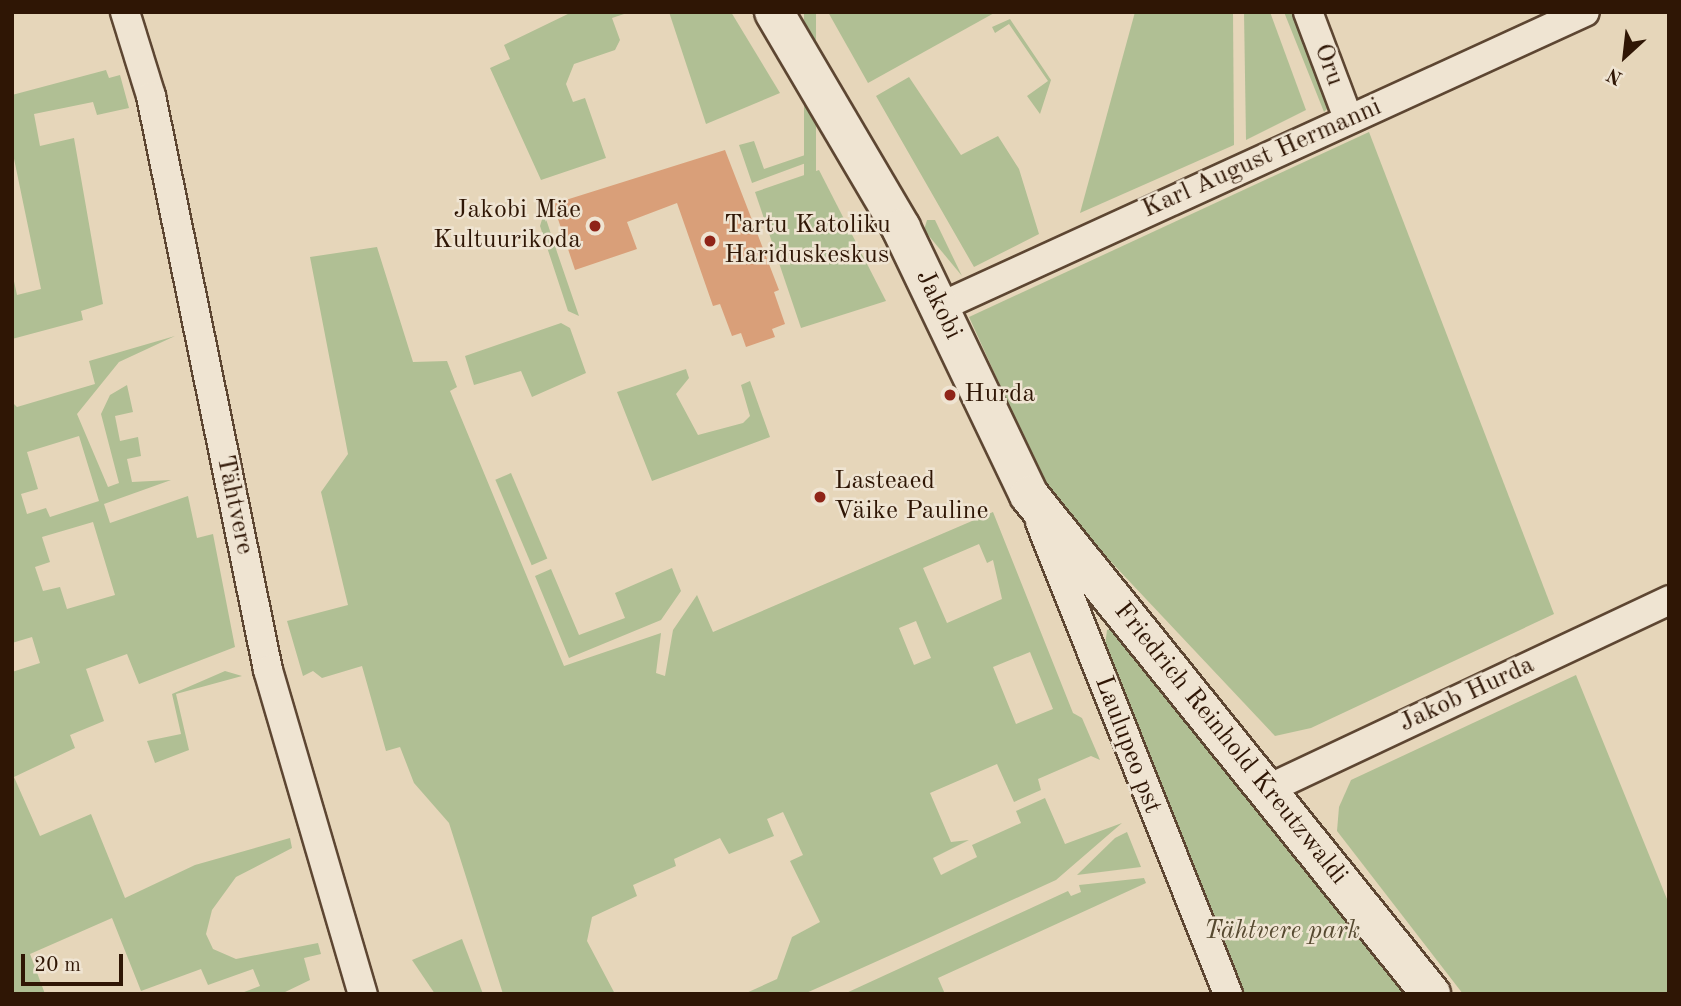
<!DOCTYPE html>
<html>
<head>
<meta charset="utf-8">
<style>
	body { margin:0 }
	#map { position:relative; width:1681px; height:1006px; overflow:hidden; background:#e6d6ba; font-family:"Old Standard TT",serif }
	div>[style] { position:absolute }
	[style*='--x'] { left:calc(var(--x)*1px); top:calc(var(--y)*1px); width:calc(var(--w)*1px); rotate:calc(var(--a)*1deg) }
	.green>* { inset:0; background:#b0bf94; transform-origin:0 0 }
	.building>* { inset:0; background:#d99f79 }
	.roads { filter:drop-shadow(2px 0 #5d4632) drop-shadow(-2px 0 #5d4632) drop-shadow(0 2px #5d4632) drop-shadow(0 -2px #5d4632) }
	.street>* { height:28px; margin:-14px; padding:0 14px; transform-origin:14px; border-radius:14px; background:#efe4d2 }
	.secondary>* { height:38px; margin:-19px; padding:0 19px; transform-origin:19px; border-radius:19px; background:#efe4d2 }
	.dots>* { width:19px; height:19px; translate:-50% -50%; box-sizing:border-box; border:4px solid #efe4d2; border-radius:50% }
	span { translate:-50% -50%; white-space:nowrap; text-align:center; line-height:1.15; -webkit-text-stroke:5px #efe4d2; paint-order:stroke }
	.street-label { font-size:26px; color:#2f1605 }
	.poi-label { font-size:26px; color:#2f1605 }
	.right { translate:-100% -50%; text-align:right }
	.left { translate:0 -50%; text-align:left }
	.park-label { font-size:26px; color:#564930; font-style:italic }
	.frame { position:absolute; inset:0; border:14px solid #2f1605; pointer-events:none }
	.north { position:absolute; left:1590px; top:21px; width:70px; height:70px; -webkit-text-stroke:5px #efe4d2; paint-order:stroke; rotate:207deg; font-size:19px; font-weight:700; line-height:28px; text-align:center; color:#2f1605 }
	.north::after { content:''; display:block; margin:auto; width:24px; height:32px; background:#2f1605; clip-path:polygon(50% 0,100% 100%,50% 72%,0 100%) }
	.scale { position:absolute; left:21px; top:954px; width:102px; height:32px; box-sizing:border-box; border:4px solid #2f1605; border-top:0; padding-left:9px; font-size:21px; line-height:24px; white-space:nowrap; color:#2f1605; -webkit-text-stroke:5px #efe4d2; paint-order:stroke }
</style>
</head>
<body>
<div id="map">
	<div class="green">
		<div style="clip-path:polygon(572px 12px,630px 12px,612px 18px,620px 40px,615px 50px,574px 64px,566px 84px,573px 102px,585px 98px,606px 158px,541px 180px,490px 68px,510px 59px,504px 45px)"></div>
		<div style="clip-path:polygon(669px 12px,731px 12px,780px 93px,706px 124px)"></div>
		<div style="left:804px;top:12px;width:12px;height:222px"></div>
		<div style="clip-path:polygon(828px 12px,996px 12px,868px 83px)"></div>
		<div style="clip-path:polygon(1135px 12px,1233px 12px,1234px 145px,1080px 213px)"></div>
		<div style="clip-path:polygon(1244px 12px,1270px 12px,1306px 110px,1246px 140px)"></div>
		<div style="clip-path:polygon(1284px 12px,1297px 12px,1330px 106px,1324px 112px)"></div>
		<div style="clip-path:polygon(1010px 19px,1051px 80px,1040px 114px,1027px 96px,1048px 81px,1009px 24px,995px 33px,992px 27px)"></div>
		<div style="clip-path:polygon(106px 70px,109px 78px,120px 75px,129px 108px,97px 115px,93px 102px,34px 114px,40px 146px,74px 138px,103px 304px,81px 311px,83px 320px,12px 339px,12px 272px,17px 295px,41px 289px,12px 149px,12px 95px)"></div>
		<div style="clip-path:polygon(909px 77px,961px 155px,998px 136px,1019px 169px,1039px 234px,974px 267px,876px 96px)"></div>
		<div style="clip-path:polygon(1369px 132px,1554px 614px,1311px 728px,1275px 736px,1081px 530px,1044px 482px,969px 317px)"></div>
		<div style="clip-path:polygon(754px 141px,764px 169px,811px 153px,814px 160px,752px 183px,739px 145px)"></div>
		<div style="clip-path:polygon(819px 170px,886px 301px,801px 328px,755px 192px)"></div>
		<div style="clip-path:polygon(544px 213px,558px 255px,579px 316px,568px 311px,540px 226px)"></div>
		<div style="clip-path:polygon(927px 220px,935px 220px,962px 276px,924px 230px)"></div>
		<div style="clip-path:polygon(evenodd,377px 247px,413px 362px,447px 361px,457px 387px,450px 391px,564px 666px,661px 633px,656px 673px,665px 676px,673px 630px,697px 595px,713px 632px,993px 512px,1073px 713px,1082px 718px,1100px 760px,1091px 756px,1038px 779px,1041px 790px,1014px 802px,997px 764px,930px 793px,951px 842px,969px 840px,933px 858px,941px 875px,977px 857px,972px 845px,1021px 823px,1016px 811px,1045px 798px,1065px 844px,1122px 823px,1056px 880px,922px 941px,804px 994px,744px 994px,777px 979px,792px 937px,820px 922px,790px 861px,803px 855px,783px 812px,767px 819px,774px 836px,729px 854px,720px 838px,674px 859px,676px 866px,633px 885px,637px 896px,592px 917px,587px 941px,615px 994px,503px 994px,449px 823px,414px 783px,400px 747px,386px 751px,362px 666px,322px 678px,313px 671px,303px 676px,287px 621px,348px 605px,321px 492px,348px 454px,310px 257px,377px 247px,979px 544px,987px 563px,993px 560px,1002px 599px,947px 623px,923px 568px,979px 544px,377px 247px,916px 621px,931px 658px,914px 665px,899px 628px,916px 621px,377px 247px,1030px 652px,1053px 709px,1016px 724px,993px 667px,1030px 652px)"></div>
		<div style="clip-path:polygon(561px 323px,570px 328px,586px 373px,532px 397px,521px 371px,474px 385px,465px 356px)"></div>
		<div style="clip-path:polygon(evenodd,175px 336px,119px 362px,77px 414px,108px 487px,119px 483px,101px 414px,110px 395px,127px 385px,133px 412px,115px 416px,120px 441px,138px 437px,141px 456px,127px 459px,132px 482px,171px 480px,104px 504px,110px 523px,188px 496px,197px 538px,213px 534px,235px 647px,139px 684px,127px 654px,86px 669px,104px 721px,70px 735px,75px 748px,14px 777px,40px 836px,91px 814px,125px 898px,195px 865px,290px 838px,292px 848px,236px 877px,212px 910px,206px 934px,213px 949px,236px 959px,318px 943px,321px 954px,304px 958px,310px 980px,281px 994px,239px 994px,260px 986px,253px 969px,208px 985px,201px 969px,141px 991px,112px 918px,30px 954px,45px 994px,12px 994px,12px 672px,40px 663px,32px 637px,12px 643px,12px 402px,17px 407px,95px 384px,89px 361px,175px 336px,79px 436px,99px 501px,50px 517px,46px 508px,27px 514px,21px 494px,38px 489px,27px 452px,79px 436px,175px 336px,93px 522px,115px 595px,67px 609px,60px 587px,43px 591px,35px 567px,50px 562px,42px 537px,93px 522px)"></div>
		<div style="clip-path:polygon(686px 369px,689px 378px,676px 394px,698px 435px,743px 423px,750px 416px,741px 385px,750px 381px,770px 437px,652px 481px,617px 392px)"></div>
		<div style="left:511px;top:473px;width:93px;height:17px;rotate:67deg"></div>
		<div style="clip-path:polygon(672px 568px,681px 591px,661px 620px,569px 658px,535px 576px,551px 569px,579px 635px,625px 618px,615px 593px)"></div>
		<div style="clip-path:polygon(1115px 628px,1407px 994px,1244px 994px,1136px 740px,1105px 646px,1107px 630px)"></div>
		<div style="clip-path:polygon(225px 671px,242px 676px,176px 694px,189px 750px,155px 763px,147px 741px,181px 734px,172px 694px)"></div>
		<div style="clip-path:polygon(1576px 675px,1669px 904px,1669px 994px,1463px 994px,1337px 831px,1339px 807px,1351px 780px)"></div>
		<div style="clip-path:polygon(1127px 832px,1141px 867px,1077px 875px,1115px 838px)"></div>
		<div style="clip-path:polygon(1144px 878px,1146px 883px,938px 978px,945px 994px,844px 994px,1068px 891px,1071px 896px,1081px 892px,1079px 885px)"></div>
		<div style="clip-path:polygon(462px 939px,483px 994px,435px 994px,412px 960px)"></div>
	</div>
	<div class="building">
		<div style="clip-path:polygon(725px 150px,779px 290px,774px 292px,785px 324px,772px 329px,775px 337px,746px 347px,741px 333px,732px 336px,720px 304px,713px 306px,677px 203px,627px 222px,637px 249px,575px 270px,553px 204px)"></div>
	</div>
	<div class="roads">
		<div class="street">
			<div style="--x:125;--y:12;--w:88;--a:72.8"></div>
			<div style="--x:151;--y:96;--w:586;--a:78.48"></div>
			<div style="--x:268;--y:670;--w:338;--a:73.7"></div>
			<div style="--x:1308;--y:12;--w:113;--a:69.3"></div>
			<div style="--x:940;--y:307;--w:709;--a:-24.58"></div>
			<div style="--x:1040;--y:522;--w:508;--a:68.28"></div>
			<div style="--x:1266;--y:790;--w:446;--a:-25.2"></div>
		</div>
		<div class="secondary">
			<div style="--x:774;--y:12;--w:251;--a:59.5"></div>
			<div style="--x:901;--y:228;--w:296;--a:64.4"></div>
			<div style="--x:1029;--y:495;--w:641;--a:51.14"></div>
		</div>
	</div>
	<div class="dots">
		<div style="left:595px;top:226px;background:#8f2418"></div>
		<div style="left:710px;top:241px;background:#8f2418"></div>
		<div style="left:950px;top:395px;background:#8f2418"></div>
		<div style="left:820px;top:497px;background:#8f2418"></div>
	</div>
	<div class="street-label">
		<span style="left:1328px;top:65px;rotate:70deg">Oru</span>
		<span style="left:1262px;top:159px;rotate:-24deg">Karl August Hermanni</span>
		<span style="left:938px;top:305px;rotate:64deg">Jakobi</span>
		<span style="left:234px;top:505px;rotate:78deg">Tähtvere</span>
		<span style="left:1467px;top:695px;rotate:-25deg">Jakob Hurda</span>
		<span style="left:1230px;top:744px;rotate:51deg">Friedrich Reinhold Kreutzwaldi</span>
		<span style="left:1127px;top:745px;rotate:69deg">Laulupeo pst</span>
	</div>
	<div class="poi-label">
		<span class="right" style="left:581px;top:226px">Jakobi Mäe<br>Kultuurikoda</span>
		<span class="left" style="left:724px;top:241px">Tartu Katoliku<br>Hariduskeskus</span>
		<span class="left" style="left:964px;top:395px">Hurda</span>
		<span class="left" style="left:834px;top:497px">Lasteaed<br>Väike Pauline</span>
	</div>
	<div class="park-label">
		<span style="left:1282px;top:932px">Tähtvere park</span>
	</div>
	<div class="frame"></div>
	<div class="north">N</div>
	<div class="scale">20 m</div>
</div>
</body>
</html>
